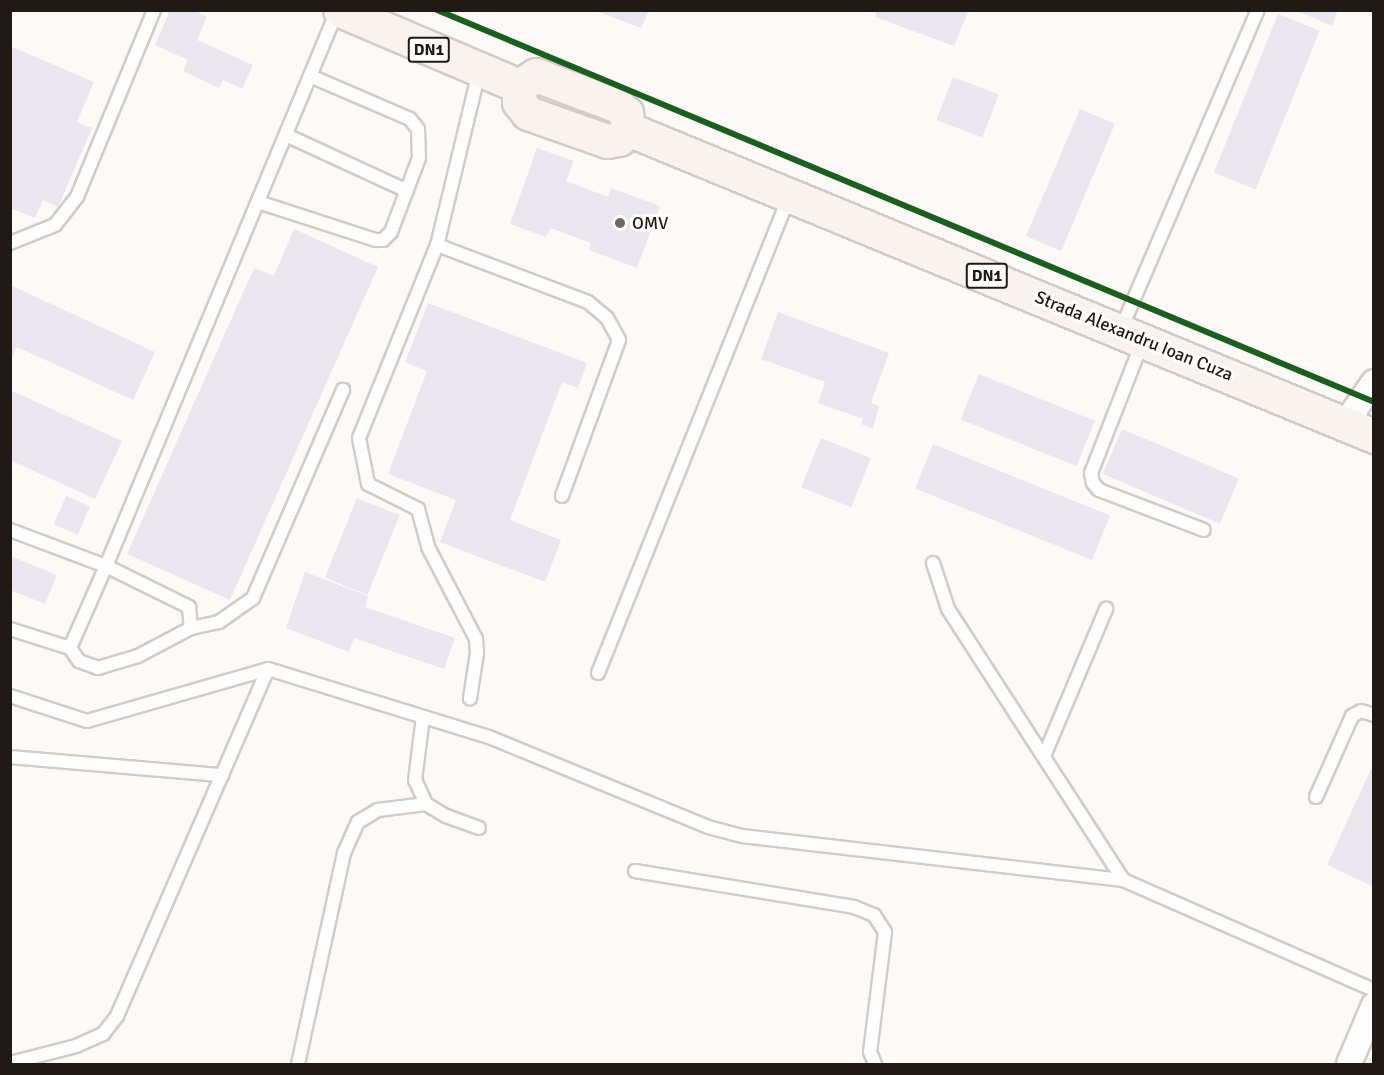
<!DOCTYPE html>
<html>
<head>
<meta charset="utf-8">
<style>
	body { margin:0 }
	#map { position:relative; width:1384px; height:1075px; overflow:hidden; background:#fcf9f7; font-family:Signika,sans-serif }
	div>[style] { position:absolute }
	[style*='--x'] { left:calc(var(--x)*1px); top:calc(var(--y)*1px); width:calc(var(--w)*1px); rotate:calc(var(--a)*1deg) }
	.building>* { inset:0; background:#e9e6ef; transform-origin:0 0 }
	.roads { filter:drop-shadow(2px 0 #d2ccc9) drop-shadow(-2px 0 #d2ccc9) drop-shadow(0 2px #d2ccc9) drop-shadow(0 -2px #d2ccc9) }
	.lane>* { height:12px; margin:-6px; padding:0 6px; transform-origin:6px; border-radius:6px; background:#fffefe }
	.street>* { height:24px; margin:-12px; padding:0 12px; transform-origin:12px; border-radius:12px; background:#fffefe }
	.primary>* { height:33px; margin:-16.5px; padding:0 16.5px; transform-origin:16.5px; border-radius:16.5px; background:#f8f3ef }
	.cycleway>* { height:6px; margin:-3px; padding:0 3px; transform-origin:3px; border-radius:3px; background:#1b5e20 }
	.dots>* { width:16px; height:16px; translate:-50% -50%; box-sizing:border-box; border:3px solid #fff; border-radius:50% }
	span { translate:-50% -50%; white-space:nowrap; text-align:center; line-height:1.15; -webkit-text-stroke:6px #fff; paint-order:stroke }
	.shield-label span { padding:2px 4px; background:#fff; border:2px solid; border-radius:4px; -webkit-text-stroke-width:0 }
	.shield-label { font-size:16px; color:#211915; font-weight:700 }
	.poi-label { font-size:18px; color:#211915 }
	.left { translate:0 -50%; text-align:left }
	.street-label { font-size:18px; color:#211915 }
	.frame { position:absolute; inset:0; border:12px solid #211915; pointer-events:none }
</style>
</head>
<body>
<div id="map">
	<div class="building">
		<div style="clip-path:polygon(170px 10px,193px 10px,207px 17px,197px 40px,253px 65px,242px 89px,223px 80px,219px 88px,183px 71px,188px 60px,155px 45px)"></div>
		<div style="clip-path:polygon(593px 10px,649px 10px,641px 28px)"></div>
		<div style="clip-path:polygon(877px 10px,969px 10px,954px 46px,875px 17px)"></div>
		<div style="clip-path:polygon(1295px 10px,1338px 10px,1332px 26px)"></div>
		<div style="left:1278px;top:14px;width:45px;height:171px;rotate:22deg"></div>
		<div style="clip-path:polygon(10px 46px,94px 82px,77px 122px,92px 128px,58px 207px,43px 200px,35px 218px,10px 208px)"></div>
		<div style="left:953px;top:77px;width:49px;height:46px;rotate:21deg"></div>
		<div style="left:1080px;top:109px;width:38px;height:138px;rotate:23deg"></div>
		<div style="clip-path:polygon(537px 148px,574px 161px,566px 181px,608px 197px,611px 188px,660px 206px,637px 268px,589px 250px,591px 243px,550px 228px,546px 237px,510px 224px)"></div>
		<div style="clip-path:polygon(294px 229px,378px 267px,230px 600px,127px 554px,254px 268px,274px 276px)"></div>
		<div style="clip-path:polygon(10px 285px,155px 352px,133px 400px,17px 347px,10px 361px)"></div>
		<div style="clip-path:polygon(428px 303px,587px 363px,578px 388px,562px 382px,510px 520px,561px 540px,545px 582px,440px 542px,456px 500px,388px 474px,427px 371px,405px 362px)"></div>
		<div style="clip-path:polygon(778px 312px,889px 353px,871px 403px,879px 406px,873px 429px,861px 424px,863px 419px,818px 403px,825px 382px,761px 359px)"></div>
		<div style="left:979px;top:374px;width:125px;height:49px;rotate:22deg"></div>
		<div style="clip-path:polygon(10px 390px,122px 441px,95px 499px,10px 460px)"></div>
		<div style="left:1122px;top:429px;width:127px;height:49px;rotate:23deg"></div>
		<div style="left:821px;top:438px;width:54px;height:53px;rotate:22deg"></div>
		<div style="left:933px;top:444px;width:191px;height:48px;rotate:22deg"></div>
		<div style="left:66px;top:496px;width:26px;height:31px;rotate:23deg"></div>
		<div style="left:357px;top:498px;width:46px;height:86px;rotate:22deg"></div>
		<div style="clip-path:polygon(10px 556px,57px 575px,45px 604px,10px 590px)"></div>
		<div style="clip-path:polygon(305px 572px,368px 596px,365px 607px,455px 638px,444px 669px,354px 638px,349px 652px,286px 628px)"></div>
		<div style="clip-path:polygon(1371px 769px,1374px 770px,1374px 887px,1327px 865px)"></div>
	</div>
	<div class="roads">
		<div class="lane">
			<div style="--x:479;--y:72;--w:178;--a:103.6"></div>
			<div style="--x:437;--y:245;--w:161;--a:20.7"></div>
			<div style="--x:588;--y:302;--w:25;--a:40"></div>
			<div style="--x:607;--y:318;--w:25;--a:61"></div>
			<div style="--x:619;--y:340;--w:166;--a:110.1"></div>
			<div style="--x:286;--y:135;--w:133;--a:24.8"></div>
			<div style="--x:258;--y:202;--w:124;--a:17.9"></div>
			<div style="--x:376;--y:240;--w:7;--a:0"></div>
			<div style="--x:383;--y:240;--w:11;--a:-45"></div>
			<div style="--x:391;--y:232;--w:79;--a:-69.3"></div>
			<div style="--x:419;--y:158;--w:29;--a:-92"></div>
			<div style="--x:418;--y:129;--w:13;--a:-129"></div>
			<div style="--x:410;--y:119;--w:109;--a:-156.7"></div>
			<div style="--x:10;--y:243;--w:48;--a:-21.8"></div>
			<div style="--x:55;--y:225;--w:36;--a:-52"></div>
			<div style="--x:77;--y:197;--w:202;--a:-67.6"></div>
			<div style="--x:437;--y:245;--w:208;--a:112"></div>
			<div style="--x:359;--y:438;--w:47;--a:78.9"></div>
			<div style="--x:368;--y:484;--w:56;--a:26.6"></div>
			<div style="--x:418;--y:509;--w:39;--a:75"></div>
			<div style="--x:428;--y:547;--w:104;--a:62.4"></div>
			<div style="--x:476;--y:639;--w:14;--a:86"></div>
			<div style="--x:477;--y:653;--w:46;--a:98.8"></div>
			<div style="--x:1121;--y:329;--w:347;--a:-66.8"></div>
			<div style="--x:1142;--y:343;--w:140;--a:111.4"></div>
			<div style="--x:1091;--y:473;--w:10;--a:79"></div>
			<div style="--x:1093;--y:483;--w:9;--a:49"></div>
			<div style="--x:1099;--y:490;--w:112;--a:20.9"></div>
			<div style="--x:10;--y:530;--w:103;--a:20.6"></div>
			<div style="--x:106;--y:566;--w:601;--a:-67.4"></div>
			<div style="--x:933;--y:563;--w:48;--a:71.9"></div>
			<div style="--x:948;--y:609;--w:323;--a:57.1"></div>
			<div style="--x:106;--y:566;--w:93;--a:26.3"></div>
			<div style="--x:189;--y:607;--w:21;--a:85"></div>
			<div style="--x:191;--y:628;--w:60;--a:152.2"></div>
			<div style="--x:138;--y:656;--w:42;--a:163.3"></div>
			<div style="--x:98;--y:668;--w:20;--a:-160"></div>
			<div style="--x:79;--y:661;--w:16;--a:-125"></div>
			<div style="--x:70;--y:648;--w:90;--a:-66.3"></div>
			<div style="--x:191;--y:628;--w:29;--a:-12"></div>
			<div style="--x:219;--y:622;--w:42;--a:-35.2"></div>
			<div style="--x:253;--y:598;--w:227;--a:-66.6"></div>
			<div style="--x:10;--y:629;--w:63;--a:17.6"></div>
			<div style="--x:598;--y:673;--w:513;--a:-68.14"></div>
			<div style="--x:10;--y:696;--w:81;--a:18"></div>
			<div style="--x:87;--y:721;--w:188;--a:-16"></div>
			<div style="--x:268;--y:669;--w:231;--a:17.1"></div>
			<div style="--x:489;--y:737;--w:237;--a:22.3"></div>
			<div style="--x:708;--y:827;--w:35;--a:15"></div>
			<div style="--x:742;--y:836;--w:384;--a:6.6"></div>
			<div style="--x:1123;--y:880;--w:274;--a:23.7"></div>
			<div style="--x:423;--y:717;--w:64;--a:97.2"></div>
			<div style="--x:415;--y:780;--w:26;--a:65"></div>
			<div style="--x:426;--y:804;--w:23;--a:31"></div>
			<div style="--x:446;--y:816;--w:35;--a:20"></div>
			<div style="--x:1044;--y:756;--w:160;--a:-67.1"></div>
			<div style="--x:10;--y:757;--w:213;--a:4.9"></div>
			<div style="--x:1316;--y:797;--w:89;--a:-66"></div>
			<div style="--x:1352;--y:716;--w:10;--a:-29"></div>
			<div style="--x:1361;--y:711;--w:14;--a:17"></div>
			<div style="--x:635;--y:871;--w:222;--a:9.3"></div>
			<div style="--x:854;--y:907;--w:22;--a:22"></div>
			<div style="--x:874;--y:915;--w:20;--a:57"></div>
			<div style="--x:885;--y:932;--w:121;--a:97.1"></div>
			<div style="--x:870;--y:1052;--w:13;--a:67"></div>
			<div style="--x:10;--y:1063;--w:68;--a:-14.4"></div>
			<div style="--x:76;--y:1046;--w:30;--a:-24"></div>
			<div style="--x:103;--y:1034;--w:23;--a:-52"></div>
			<div style="--x:117;--y:1016;--w:378;--a:-66.5"></div>
			<div style="--x:298;--y:1064;--w:216;--a:-77.7"></div>
			<div style="--x:344;--y:853;--w:34;--a:-66"></div>
			<div style="--x:358;--y:822;--w:23;--a:-31"></div>
			<div style="--x:378;--y:810;--w:48;--a:-7.1"></div>
		</div>
		<div class="street">
			<div style="--x:1345;--y:424;--w:51;--a:-55.4"></div>
			<div style="--x:1349;--y:1064;--w:64;--a:-67"></div>
		</div>
		<div class="primary">
			<div style="--x:340;--y:10;--w:194;--a:23"></div>
			<div style="--x:536;--y:75;--w:88;--a:20.7"></div>
			<div style="--x:618;--y:106;--w:11;--a:41"></div>
			<div style="--x:626;--y:113;--w:16;--a:83"></div>
			<div style="--x:628;--y:129;--w:13;--a:132"></div>
			<div style="--x:619;--y:139;--w:12;--a:171"></div>
			<div style="--x:607;--y:141;--w:84;--a:-160.5"></div>
			<div style="--x:528;--y:113;--w:14;--a:-129"></div>
			<div style="--x:519;--y:102;--w:16;--a:-90"></div>
			<div style="--x:519;--y:86;--w:20;--a:-33"></div>
			<div style="--x:628;--y:129;--w:807;--a:22.37"></div>
		</div>
	</div>
	<div class="cycleway">
		<div style="--x:437;--y:10;--w:1016;--a:22.7"></div>
	</div>
	<div class="dots">
		<div style="left:620px;top:223px;background:#6e6764"></div>
	</div>
	<div class="shield-label">
		<span style="left:429px;top:50px">DN1</span>
		<span style="left:987px;top:276px">DN1</span>
	</div>
	<div class="poi-label">
		<span class="left" style="left:632px;top:223px">OMV</span>
	</div>
	<div class="street-label">
		<span style="left:1134px;top:336px;rotate:22deg">Strada Alexandru Ioan Cuza</span>
	</div>
	<div class="frame"></div>
</div>
</body>
</html>
